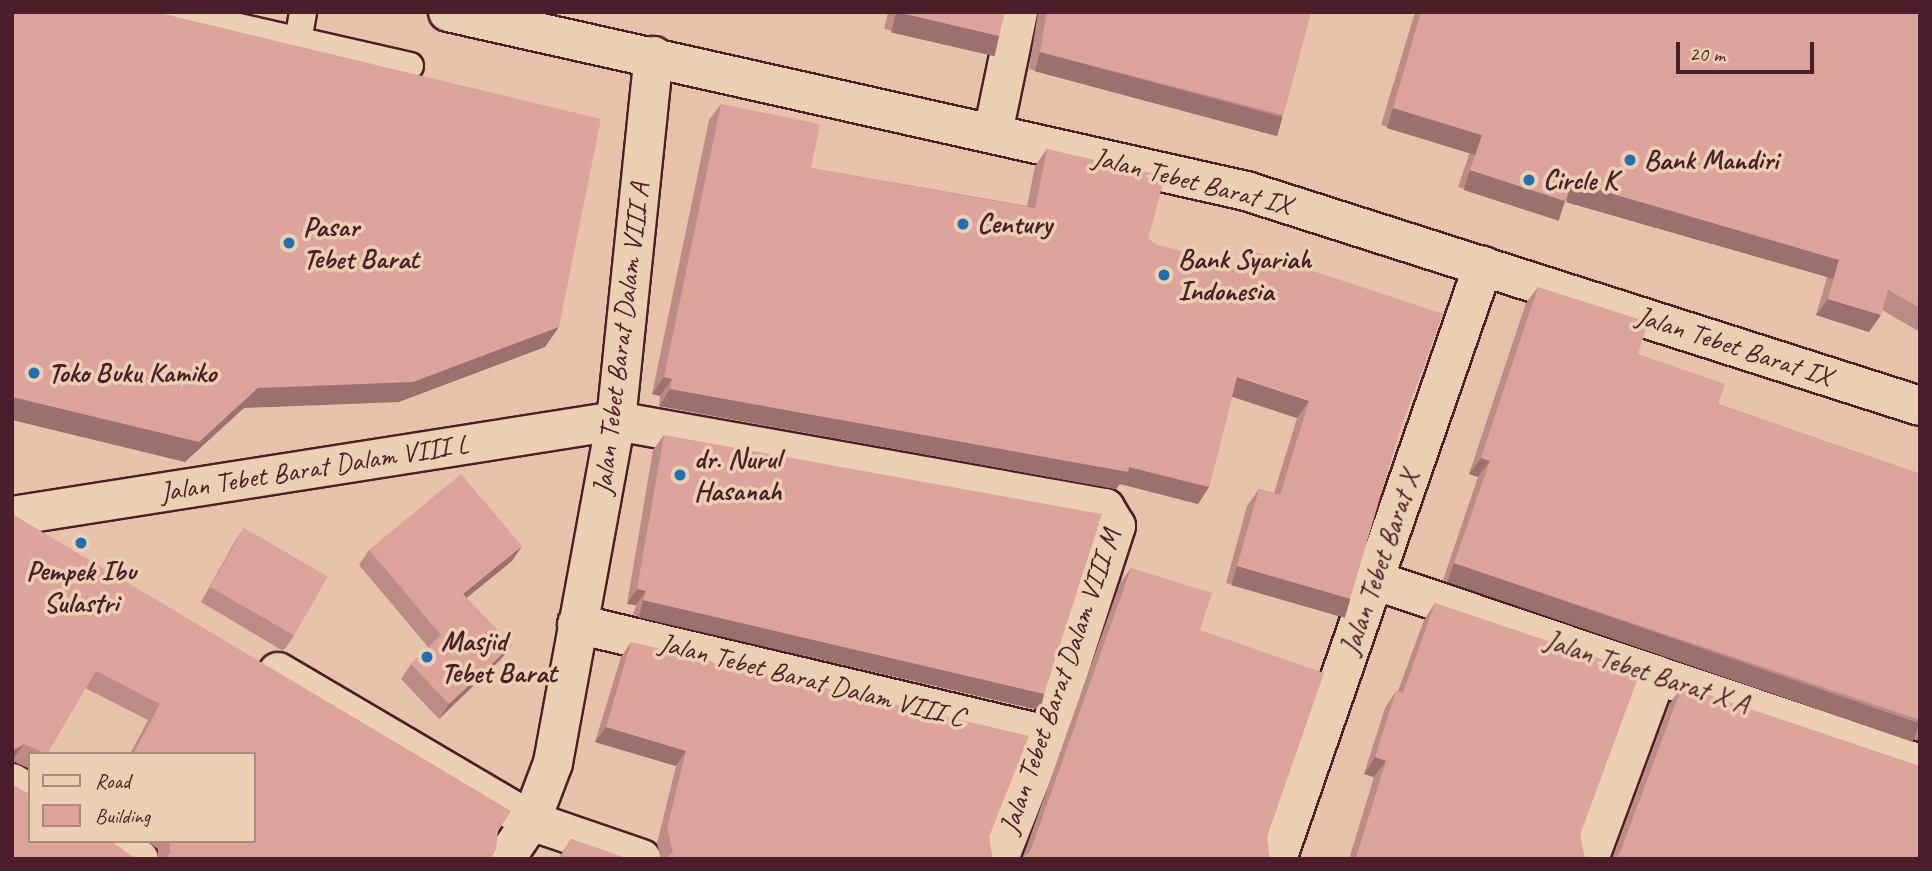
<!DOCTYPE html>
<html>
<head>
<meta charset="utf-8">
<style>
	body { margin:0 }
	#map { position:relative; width:1932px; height:871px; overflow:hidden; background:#e6c2ab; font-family:Caveat,sans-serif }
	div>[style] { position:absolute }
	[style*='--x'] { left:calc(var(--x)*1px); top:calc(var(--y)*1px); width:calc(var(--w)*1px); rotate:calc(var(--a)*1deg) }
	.roads { filter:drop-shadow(2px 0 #4a1f2b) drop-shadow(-2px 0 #4a1f2b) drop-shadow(0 2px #4a1f2b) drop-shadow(0 -2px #4a1f2b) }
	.lane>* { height:26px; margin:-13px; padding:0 13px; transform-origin:13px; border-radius:13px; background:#ebcfb2 }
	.street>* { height:38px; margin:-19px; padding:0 19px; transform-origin:19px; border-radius:19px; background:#ebcfb2 }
	.secondary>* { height:38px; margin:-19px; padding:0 19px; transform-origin:19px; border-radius:19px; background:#ebcfb2 }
	.wall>* { inset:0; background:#bd8b86 }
	.shaded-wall>* { inset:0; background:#9a716d; transform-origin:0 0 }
	.building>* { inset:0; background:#dca29c; transform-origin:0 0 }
	.dots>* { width:19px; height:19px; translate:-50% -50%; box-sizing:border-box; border:4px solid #ebcfb2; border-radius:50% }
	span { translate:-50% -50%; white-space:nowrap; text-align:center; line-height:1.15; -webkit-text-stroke:7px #ebcfb2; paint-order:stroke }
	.poi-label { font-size:28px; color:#4a1f2b; font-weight:700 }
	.left { translate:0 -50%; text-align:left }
	.street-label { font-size:28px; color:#4a1f2b }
	.frame { position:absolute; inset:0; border:14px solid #4a1f2b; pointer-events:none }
	.legend { position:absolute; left:28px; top:752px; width:228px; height:91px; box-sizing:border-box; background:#ebcfb2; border:2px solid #ab897c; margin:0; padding:9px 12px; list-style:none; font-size:21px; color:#4a1f2b }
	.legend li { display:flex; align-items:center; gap:14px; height:35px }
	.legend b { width:35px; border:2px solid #ab897c }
	.scale { position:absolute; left:1676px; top:42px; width:138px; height:32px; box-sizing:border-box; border:4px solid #4a1f2b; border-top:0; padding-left:9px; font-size:21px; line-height:24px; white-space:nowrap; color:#4a1f2b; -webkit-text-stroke:5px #ebcfb2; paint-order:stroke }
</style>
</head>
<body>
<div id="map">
	<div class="roads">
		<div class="lane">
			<div style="--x:173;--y:12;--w:243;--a:12.8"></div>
			<div style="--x:298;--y:41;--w:29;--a:-80"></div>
		</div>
		<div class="street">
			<div style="--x:993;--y:133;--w:124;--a:-78.3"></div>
			<div style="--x:12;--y:516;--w:611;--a:-8.94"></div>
			<div style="--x:616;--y:421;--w:497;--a:10.1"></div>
			<div style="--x:1105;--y:508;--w:21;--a:59"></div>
			<div style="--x:1116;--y:526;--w:220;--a:108"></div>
			<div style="--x:1048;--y:735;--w:133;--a:111.6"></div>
			<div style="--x:1374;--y:580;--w:576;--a:18.62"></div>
			<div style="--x:577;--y:624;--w:484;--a:13.3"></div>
			<div style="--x:278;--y:672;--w:294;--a:30.5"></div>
			<div style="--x:531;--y:821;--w:117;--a:18.9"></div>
			<div style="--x:12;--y:783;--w:21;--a:31"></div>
			<div style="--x:109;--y:841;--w:35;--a:31"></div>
			<div style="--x:505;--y:859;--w:46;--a:-55.6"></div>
			<div style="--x:531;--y:821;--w:62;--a:-69.2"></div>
			<div style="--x:553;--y:763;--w:348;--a:-79.6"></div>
			<div style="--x:616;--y:421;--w:367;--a:-84.1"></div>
			<div style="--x:1277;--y:859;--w:628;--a:-70.84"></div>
			<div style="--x:1589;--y:859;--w:196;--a:-69.7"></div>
		</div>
		<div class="secondary">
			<div style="--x:448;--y:12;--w:818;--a:12.64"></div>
			<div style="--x:1246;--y:191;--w:707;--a:17.69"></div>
		</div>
	</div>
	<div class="wall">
		<div style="clip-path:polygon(887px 12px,1005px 12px,987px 53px,884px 29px,888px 13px)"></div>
		<div style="clip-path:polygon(1038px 12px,1311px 12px,1283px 115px,1271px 132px,1029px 69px)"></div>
		<div style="clip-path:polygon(1415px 12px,1908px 12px,1920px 16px,1920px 332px,1882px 310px,1869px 332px,1816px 315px,1827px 277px,1566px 200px,1554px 218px,1458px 187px,1470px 152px,1381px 125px)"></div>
		<div style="clip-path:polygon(721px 104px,811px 168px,1027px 206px,1035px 166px,1047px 149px,1148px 239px,1157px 245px,1238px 267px,1250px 250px,1400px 430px,1338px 616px,1226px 583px,1247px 506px,1259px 489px,1274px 493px,1297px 418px,1232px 397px,1209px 487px,1198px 504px,1120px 484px,1116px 489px,659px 406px,660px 396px,652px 394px,709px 120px)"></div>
		<div style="clip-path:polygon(1538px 287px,1638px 354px,1718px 404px,1920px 474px,1920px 741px,1443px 580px,1478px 477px,1469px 474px,1526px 303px)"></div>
		<div style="clip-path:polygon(664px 435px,1033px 709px,633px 615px,636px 605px,627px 604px,653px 450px)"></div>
		<div style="clip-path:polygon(12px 514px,498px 831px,491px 859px,158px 859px,158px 849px,147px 841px,254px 841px,254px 754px,130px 754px,148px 720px,85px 688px,47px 754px,30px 754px,30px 769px,12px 761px)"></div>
		<div style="clip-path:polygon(244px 528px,294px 636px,283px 651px,201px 602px,234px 543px)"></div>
		<div style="clip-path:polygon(369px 550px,512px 561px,466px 598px,512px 645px,501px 659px,439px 719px,401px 679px,411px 664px,428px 647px,359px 565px)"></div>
		<div style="clip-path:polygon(1131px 568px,1200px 630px,1267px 837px,1023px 857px,1120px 583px)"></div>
		<div style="clip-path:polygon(1435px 603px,1580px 835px,1584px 856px,1588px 859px,1347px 859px,1350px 856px,1374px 777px,1364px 774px,1385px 708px,1396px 691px,1398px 691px,1424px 620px)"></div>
		<div style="clip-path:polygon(631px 642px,989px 837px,992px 857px,996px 859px,661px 859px,657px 843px,676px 766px,595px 742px,621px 657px)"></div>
		<div style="clip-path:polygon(1682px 686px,1920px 859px,1612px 859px,1670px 703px)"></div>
		<div style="clip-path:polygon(571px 839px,628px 859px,558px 859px)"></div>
	</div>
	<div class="shaded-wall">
		<div style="left:896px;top:12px;width:106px;height:21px;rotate:13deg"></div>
		<div style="left:1040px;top:52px;width:251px;height:20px;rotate:15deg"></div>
		<div style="left:1393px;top:108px;width:93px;height:21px;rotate:17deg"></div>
		<div style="left:1470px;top:170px;width:100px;height:21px;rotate:18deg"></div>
		<div style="left:1572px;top:182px;width:278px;height:21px;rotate:16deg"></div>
		<div style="clip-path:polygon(1828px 299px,1881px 315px,1869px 332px,1816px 315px)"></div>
		<div style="clip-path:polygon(559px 327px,545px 347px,399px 402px,244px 408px,185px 462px,12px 420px,12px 397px)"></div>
		<div style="clip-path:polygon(664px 377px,672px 379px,660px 396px,652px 394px)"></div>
		<div style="clip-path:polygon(1237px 377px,1309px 401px,1297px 418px,1225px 394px)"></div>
		<div style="clip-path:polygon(670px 389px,1129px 467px,1209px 487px,1198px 504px,1120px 484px,1116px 489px,659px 406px)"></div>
		<div style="clip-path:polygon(1481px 458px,1490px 461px,1478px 477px,1469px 474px)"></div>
		<div style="clip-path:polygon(522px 546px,512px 561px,453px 609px,463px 594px)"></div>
		<div style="left:1454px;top:563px;width:492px;height:20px;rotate:19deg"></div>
		<div style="left:1237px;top:566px;width:118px;height:20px;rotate:16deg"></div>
		<div style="clip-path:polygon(637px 589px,646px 591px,636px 605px,627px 604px)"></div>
		<div style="left:643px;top:600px;width:412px;height:18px;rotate:13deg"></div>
		<div style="clip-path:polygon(512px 645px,501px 659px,439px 719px,449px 704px)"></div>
		<div style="clip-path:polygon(606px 727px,686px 751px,676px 766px,595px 742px)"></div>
		<div style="clip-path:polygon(24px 744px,12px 761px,12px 751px)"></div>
		<div style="clip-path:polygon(1375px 757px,1386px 761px,1374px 777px,1364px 774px)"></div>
	</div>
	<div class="building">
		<div style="clip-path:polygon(12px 12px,156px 12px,601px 119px,559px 327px,413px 382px,258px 388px,199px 442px,12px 397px)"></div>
		<div style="clip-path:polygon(897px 12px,1005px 12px,999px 36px)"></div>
		<div style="clip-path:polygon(1047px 12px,1311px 12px,1283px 115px,1040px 52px)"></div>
		<div style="clip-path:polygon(1421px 12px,1908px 12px,1920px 16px,1920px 308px,1888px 290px,1881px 315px,1828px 299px,1839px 260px,1572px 182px,1565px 201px,1470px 170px,1482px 135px,1393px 108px)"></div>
		<div style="clip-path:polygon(721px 104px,820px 124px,811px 168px,1035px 208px,1047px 149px,1165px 176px,1148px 239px,1157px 245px,1244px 269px,1250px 250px,1443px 314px,1400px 430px,1350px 599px,1237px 566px,1259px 489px,1280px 495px,1309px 401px,1237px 377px,1209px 487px,1129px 467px,1128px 472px,670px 389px,672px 379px,664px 377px)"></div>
		<div style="clip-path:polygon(1538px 287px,1648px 322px,1638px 354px,1725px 384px,1718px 404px,1920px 474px,1920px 720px,1454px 563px,1490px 461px,1481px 458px)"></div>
		<div style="clip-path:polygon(664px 435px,1102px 514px,1044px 694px,643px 600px,646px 591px,637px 589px)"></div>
		<div style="clip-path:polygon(461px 474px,522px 546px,463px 594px,512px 645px,449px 704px,411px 664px,441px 635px,369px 550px)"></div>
		<div style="clip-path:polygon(12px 514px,511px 811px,498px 831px,496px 849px,491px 859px,164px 859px,170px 853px,170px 841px,254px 841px,254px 754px,133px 754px,160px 704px,96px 671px,47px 754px,24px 744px,12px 751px)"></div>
		<div style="left:244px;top:528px;width:97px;height:68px;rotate:30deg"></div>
		<div style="clip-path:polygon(1131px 568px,1212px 593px,1200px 630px,1324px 673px,1267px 837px,1270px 859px,1021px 859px,1030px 852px)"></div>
		<div style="clip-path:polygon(1435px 603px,1640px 672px,1580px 835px,1584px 856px,1588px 859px,1348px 859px,1349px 856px,1356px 858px,1386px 761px,1375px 757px,1396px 691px,1403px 693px)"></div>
		<div style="clip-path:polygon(631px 642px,1029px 736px,989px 837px,992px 857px,996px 859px,665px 859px,673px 852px,667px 828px,686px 751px,606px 727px)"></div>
		<div style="clip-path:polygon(1682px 686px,1920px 766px,1920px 859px,1615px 859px,1621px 850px)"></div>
		<div style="clip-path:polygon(12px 785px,30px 794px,30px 841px,111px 841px,136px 859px,12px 859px)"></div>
		<div style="clip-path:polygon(571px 839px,628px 859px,560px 859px)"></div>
	</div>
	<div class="dots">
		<div style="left:1630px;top:160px;background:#1f6fb2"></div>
		<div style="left:1529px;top:180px;background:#1f6fb2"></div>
		<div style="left:963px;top:224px;background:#1f6fb2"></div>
		<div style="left:289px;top:243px;background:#1f6fb2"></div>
		<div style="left:1164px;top:275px;background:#1f6fb2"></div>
		<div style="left:34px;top:373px;background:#1f6fb2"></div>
		<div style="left:680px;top:475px;background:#1f6fb2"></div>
		<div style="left:81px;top:543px;background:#1f6fb2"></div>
		<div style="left:427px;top:657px;background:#1f6fb2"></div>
	</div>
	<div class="poi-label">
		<span class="left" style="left:1644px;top:160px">Bank Mandiri</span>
		<span class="left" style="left:1543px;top:180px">Circle K</span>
		<span class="left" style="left:977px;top:224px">Century</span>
		<span class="left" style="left:303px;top:243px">Pasar<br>Tebet Barat</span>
		<span class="left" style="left:1178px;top:275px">Bank Syariah<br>Indonesia</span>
		<span class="left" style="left:48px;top:373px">Toko Buku Kamiko</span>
		<span class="left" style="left:694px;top:475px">dr. Nurul<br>Hasanah</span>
		<span style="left:81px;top:587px">Pempek Ibu<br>Sulastri</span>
		<span class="left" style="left:441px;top:657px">Masjid<br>Tebet Barat</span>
	</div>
	<div class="street-label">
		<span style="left:1192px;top:181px;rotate:14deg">Jalan Tebet Barat IX</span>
		<span style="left:621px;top:339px;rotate:-83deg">Jalan Tebet Barat Dalam VIII A</span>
		<span style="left:1734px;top:346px;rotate:18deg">Jalan Tebet Barat IX</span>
		<span style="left:314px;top:468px;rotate:-9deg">Jalan Tebet Barat Dalam VIII L</span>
		<span style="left:1380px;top:563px;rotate:-71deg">Jalan Tebet Barat X</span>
		<span style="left:1647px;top:672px;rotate:18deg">Jalan Tebet Barat X A</span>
		<span style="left:812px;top:680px;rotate:14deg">Jalan Tebet Barat Dalam VIII C</span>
		<span style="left:1060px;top:681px;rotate:-71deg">Jalan Tebet Barat Dalam VIII M</span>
	</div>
	<div class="frame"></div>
	<ul class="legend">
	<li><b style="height:9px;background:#ebcfb2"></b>Road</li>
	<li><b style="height:19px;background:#dca29c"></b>Building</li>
	</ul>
	<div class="scale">20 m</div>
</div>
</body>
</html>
